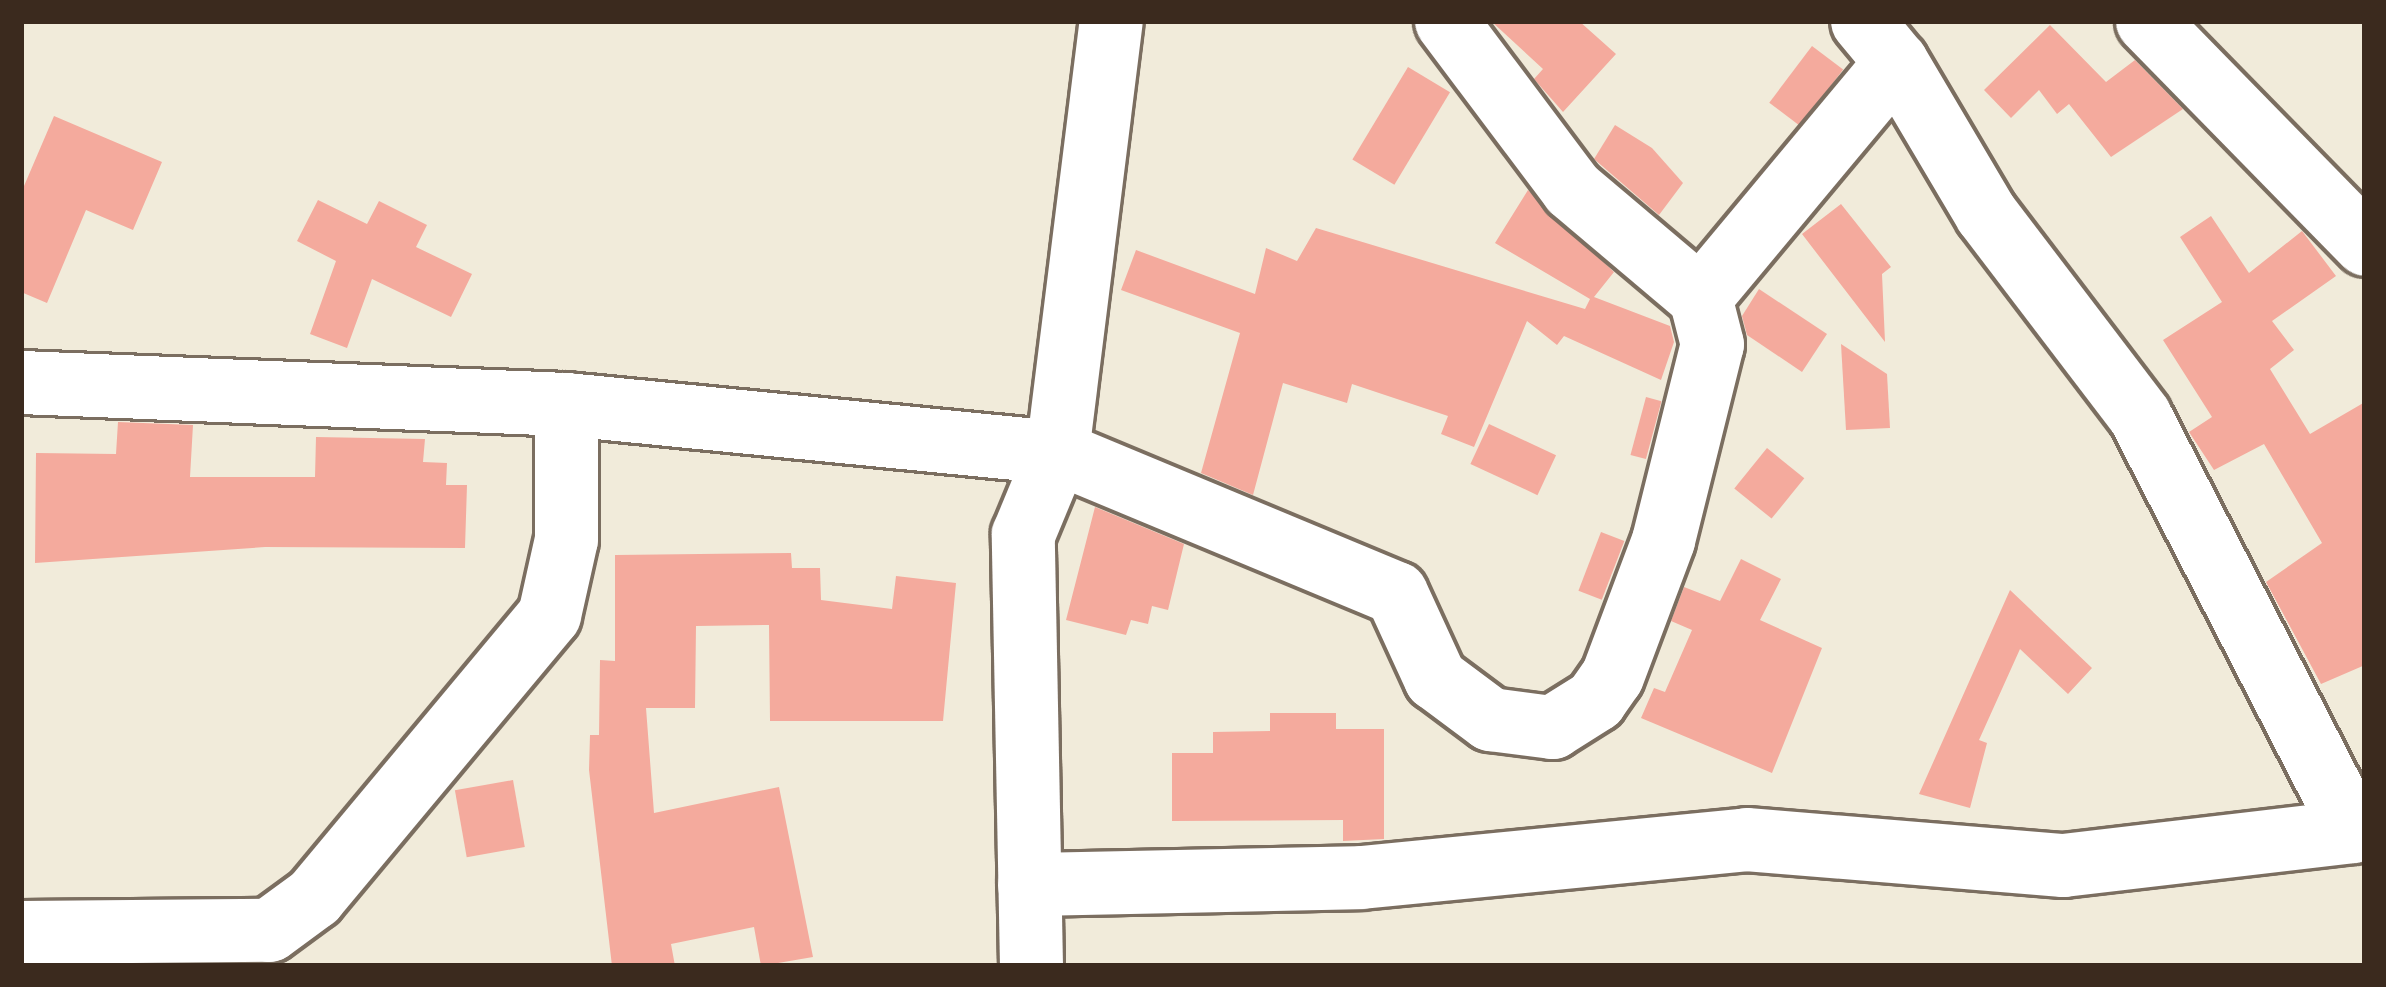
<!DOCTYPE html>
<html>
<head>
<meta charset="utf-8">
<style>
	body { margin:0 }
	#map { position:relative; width:2386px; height:987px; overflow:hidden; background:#f1ebda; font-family:"Gochi Hand",sans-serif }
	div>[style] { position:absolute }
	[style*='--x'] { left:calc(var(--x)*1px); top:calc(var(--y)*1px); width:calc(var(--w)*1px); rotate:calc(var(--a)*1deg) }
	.building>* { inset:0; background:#f4aa9d; transform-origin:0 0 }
	.roads { filter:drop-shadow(3px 0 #7b6e60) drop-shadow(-3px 0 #7b6e60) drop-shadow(0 3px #7b6e60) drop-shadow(0 -3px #7b6e60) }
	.minor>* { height:63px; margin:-31.5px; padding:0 31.5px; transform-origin:31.5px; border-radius:31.5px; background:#fff }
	span { translate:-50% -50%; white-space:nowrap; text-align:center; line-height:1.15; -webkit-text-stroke:12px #f6f6f2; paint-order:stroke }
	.frame { position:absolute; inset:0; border:24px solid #3b2a1e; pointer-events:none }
</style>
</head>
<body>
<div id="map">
	<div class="building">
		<div style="clip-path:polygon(1491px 21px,1579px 21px,1616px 54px,1563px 112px,1534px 79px,1543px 69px)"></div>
		<div style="clip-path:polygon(2050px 25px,2106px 82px,2135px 60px,2183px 109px,2111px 157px,2069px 104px,2057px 114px,2039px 90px,2011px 118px,1984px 90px)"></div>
		<div style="left:1812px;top:46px;width:39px;height:71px;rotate:37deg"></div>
		<div style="left:1408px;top:67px;width:49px;height:108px;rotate:31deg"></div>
		<div style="clip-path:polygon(54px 116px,162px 162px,133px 230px,86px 210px,47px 303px,21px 292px,21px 193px)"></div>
		<div style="clip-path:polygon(1615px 125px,1652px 148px,1683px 183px,1659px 215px,1594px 159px)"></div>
		<div style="clip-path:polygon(1528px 190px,1614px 272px,1594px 297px,1670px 326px,1674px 342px,1661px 380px,1564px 336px,1557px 345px,1527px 321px,1474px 447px,1441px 434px,1448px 416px,1352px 384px,1347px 403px,1283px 383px,1253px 495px,1201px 473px,1240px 333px,1121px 290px,1136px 250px,1255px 294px,1266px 248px,1297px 261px,1316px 228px,1585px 309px,1590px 299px,1495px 243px)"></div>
		<div style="clip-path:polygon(318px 200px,367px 224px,379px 201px,427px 225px,416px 247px,472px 274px,451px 317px,372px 279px,347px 348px,310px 334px,336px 261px,297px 241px)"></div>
		<div style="clip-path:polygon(1841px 204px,1891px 267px,1882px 274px,1885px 342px,1802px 234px)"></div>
		<div style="clip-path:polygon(2211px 216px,2249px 273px,2302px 231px,2336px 276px,2272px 321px,2294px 350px,2270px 369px,2310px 434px,2365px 402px,2365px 665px,2321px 684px,2266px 582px,2322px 543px,2264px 444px,2214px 470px,2189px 432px,2212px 417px,2163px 340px,2222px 302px,2180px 237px)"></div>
		<div style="clip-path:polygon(1759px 289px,1827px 334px,1802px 372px,1747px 335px,1742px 316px)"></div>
		<div style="clip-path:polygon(1841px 344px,1887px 374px,1890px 428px,1846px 430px)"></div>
		<div style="left:1646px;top:397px;width:16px;height:60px;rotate:15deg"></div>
		<div style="clip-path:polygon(118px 422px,193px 425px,190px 477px,315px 477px,316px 437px,425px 439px,423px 462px,447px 463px,446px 485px,467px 485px,465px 548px,265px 547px,35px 563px,36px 453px,116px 454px)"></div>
		<div style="left:1489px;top:424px;width:74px;height:44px;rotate:25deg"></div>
		<div style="left:1767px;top:448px;width:48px;height:52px;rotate:39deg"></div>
		<div style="clip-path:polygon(1095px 507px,1184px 544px,1168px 610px,1152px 606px,1148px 624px,1131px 620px,1126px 635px,1066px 620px)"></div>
		<div style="left:1601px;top:532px;width:25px;height:63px;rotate:21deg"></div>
		<div style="clip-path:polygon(791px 553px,792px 568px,820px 568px,821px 600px,892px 609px,896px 576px,956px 583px,943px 721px,770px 721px,769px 625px,696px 626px,695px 708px,646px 708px,654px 813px,779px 787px,813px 957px,761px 966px,754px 927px,671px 944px,675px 966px,612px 966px,589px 770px,590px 735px,599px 735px,600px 660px,615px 661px,615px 555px)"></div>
		<div style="clip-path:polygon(1741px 559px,1781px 579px,1760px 620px,1822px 648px,1772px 773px,1641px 718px,1654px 688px,1665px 692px,1692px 630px,1671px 621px,1684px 587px,1720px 601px)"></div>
		<div style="clip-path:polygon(2010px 590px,2092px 668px,2068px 694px,2020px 649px,1979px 740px,1987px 743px,1970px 808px,1919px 794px)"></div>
		<div style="clip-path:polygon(1270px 713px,1336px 713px,1336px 729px,1384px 729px,1384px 839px,1343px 841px,1343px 820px,1172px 821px,1172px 753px,1213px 753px,1213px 732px,1270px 731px)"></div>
		<div style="left:513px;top:780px;width:68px;height:59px;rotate:80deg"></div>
	</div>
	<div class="roads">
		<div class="minor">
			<div style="--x:1446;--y:21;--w:210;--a:53.1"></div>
			<div style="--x:1572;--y:189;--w:167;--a:40.2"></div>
			<div style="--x:2147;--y:21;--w:312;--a:45.6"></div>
			<div style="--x:21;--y:382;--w:545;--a:2.31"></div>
			<div style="--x:566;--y:404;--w:493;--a:5.6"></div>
			<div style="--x:1057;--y:452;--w:367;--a:22.6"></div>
			<div style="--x:1396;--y:593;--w:94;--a:65.4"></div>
			<div style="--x:1435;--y:678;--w:69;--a:36.7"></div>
			<div style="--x:1490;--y:719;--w:63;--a:7.4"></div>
			<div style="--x:1552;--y:727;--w:51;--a:-32.1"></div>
			<div style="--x:1595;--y:700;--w:29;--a:-55"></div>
			<div style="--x:1612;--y:676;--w:145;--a:-69.4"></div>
			<div style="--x:1663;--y:540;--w:202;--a:-76"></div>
			<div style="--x:1712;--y:344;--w:49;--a:-104.3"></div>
			<div style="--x:1700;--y:297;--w:306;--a:-50.2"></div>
			<div style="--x:1029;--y:884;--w:332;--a:-1.2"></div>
			<div style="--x:1361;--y:877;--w:387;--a:-5.6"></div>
			<div style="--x:1746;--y:839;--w:318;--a:4.7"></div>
			<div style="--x:2063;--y:865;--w:292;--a:-6.7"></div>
			<div style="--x:2353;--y:831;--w:466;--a:-117.2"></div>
			<div style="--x:2140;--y:416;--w:254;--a:-127.3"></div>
			<div style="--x:1986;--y:214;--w:177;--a:-120.6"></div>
			<div style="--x:1896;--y:62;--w:53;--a:-129.7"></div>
			<div style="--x:21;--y:932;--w:248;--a:-0.5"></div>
			<div style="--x:269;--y:930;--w:56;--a:-36.3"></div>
			<div style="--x:314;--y:897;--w:367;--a:-50.2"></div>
			<div style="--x:549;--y:615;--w:78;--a:-77.4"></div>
			<div style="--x:566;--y:539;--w:135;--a:-90"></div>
			<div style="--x:1031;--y:966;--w:432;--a:-91.1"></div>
			<div style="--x:1023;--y:534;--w:89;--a:-67.5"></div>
			<div style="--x:1057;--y:452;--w:434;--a:-82.9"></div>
		</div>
	</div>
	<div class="frame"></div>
</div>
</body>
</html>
